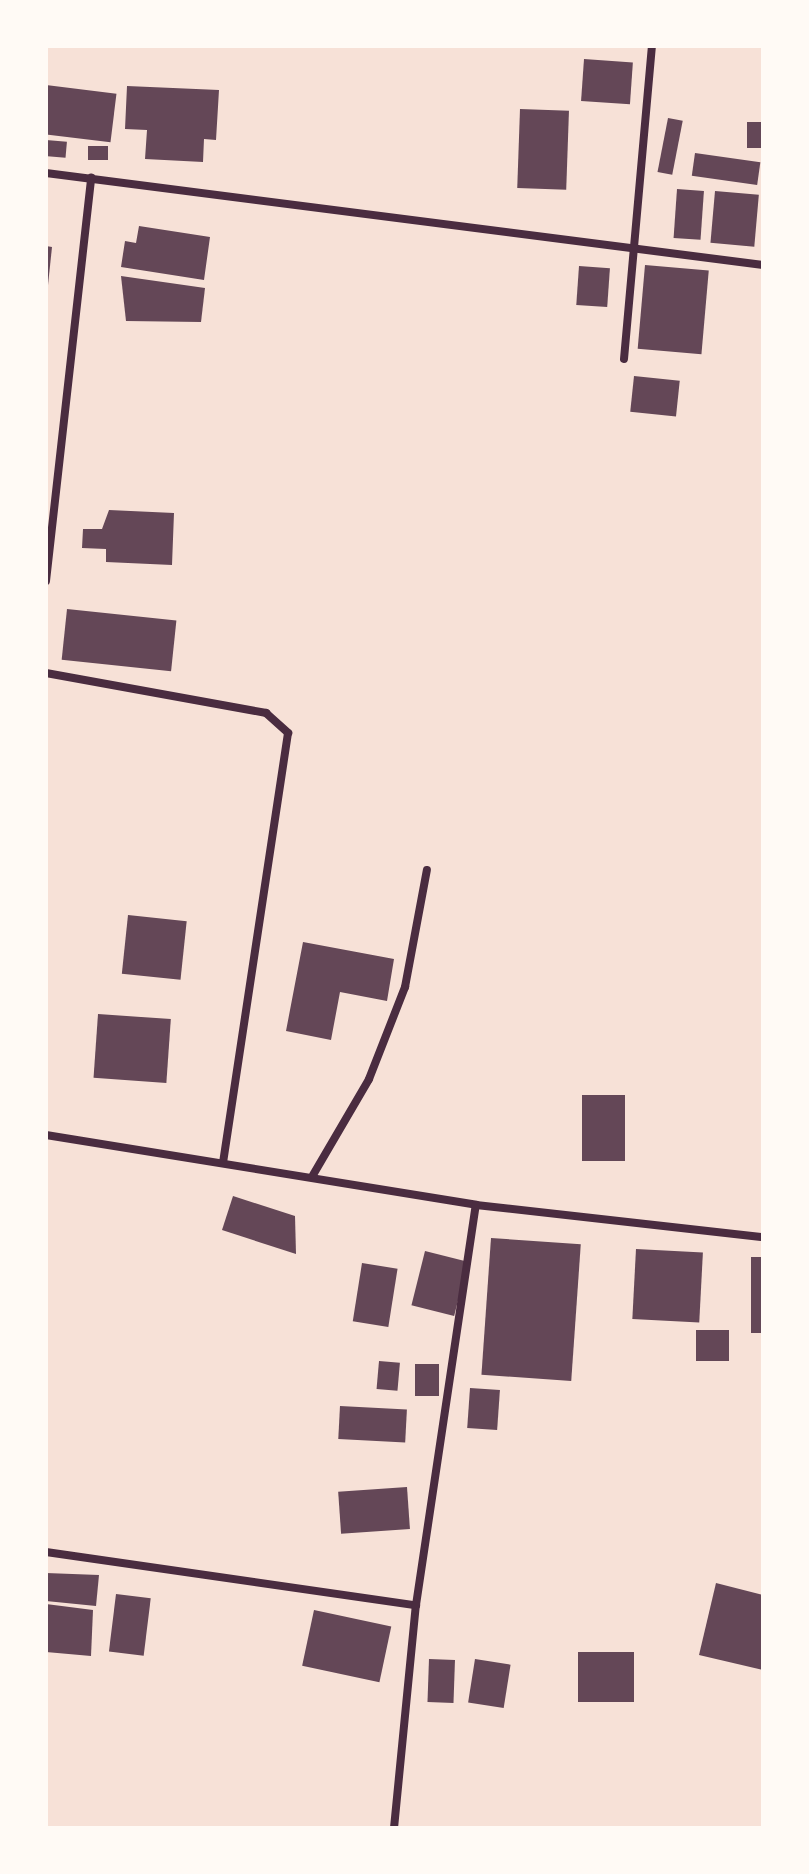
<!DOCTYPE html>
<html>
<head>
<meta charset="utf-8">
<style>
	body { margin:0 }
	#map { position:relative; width:809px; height:1874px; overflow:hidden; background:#f7e1d7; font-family:"PT Sans",sans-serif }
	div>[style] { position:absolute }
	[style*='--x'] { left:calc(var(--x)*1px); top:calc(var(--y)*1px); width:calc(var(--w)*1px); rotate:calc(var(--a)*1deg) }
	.building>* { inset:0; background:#644757; transform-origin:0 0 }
	.minor>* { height:8px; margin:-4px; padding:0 4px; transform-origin:4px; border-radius:4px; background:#4a2c40 }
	span { translate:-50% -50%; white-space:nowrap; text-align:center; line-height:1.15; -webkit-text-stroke:6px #fffaf5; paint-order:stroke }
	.frame { position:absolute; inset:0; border:48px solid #fffaf5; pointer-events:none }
</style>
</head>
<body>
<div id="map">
	<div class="building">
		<div style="left:584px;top:59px;width:49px;height:42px;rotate:4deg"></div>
		<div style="left:46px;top:85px;width:71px;height:49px;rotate:7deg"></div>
		<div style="clip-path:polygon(127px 86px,219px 90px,216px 140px,204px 139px,203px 162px,145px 159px,147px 130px,125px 129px)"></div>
		<div style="left:520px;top:109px;width:49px;height:79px;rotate:2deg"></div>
		<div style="left:668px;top:118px;width:15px;height:55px;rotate:11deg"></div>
		<div style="left:747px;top:122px;width:16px;height:26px"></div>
		<div style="left:46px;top:140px;width:21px;height:16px;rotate:5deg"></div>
		<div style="left:88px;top:146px;width:20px;height:14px"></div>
		<div style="left:695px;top:153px;width:66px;height:23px;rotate:8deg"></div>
		<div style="left:677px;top:189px;width:27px;height:49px;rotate:4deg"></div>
		<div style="left:715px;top:191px;width:44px;height:52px;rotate:5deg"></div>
		<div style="clip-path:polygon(139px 226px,210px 237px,204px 280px,121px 267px,125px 241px,136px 243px)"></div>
		<div style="clip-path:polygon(46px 246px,52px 247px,48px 285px,46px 285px)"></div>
		<div style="left:645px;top:265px;width:64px;height:84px;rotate:5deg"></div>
		<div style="left:579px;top:266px;width:31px;height:39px;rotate:4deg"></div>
		<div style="clip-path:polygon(121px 276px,205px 288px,201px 322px,126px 321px)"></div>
		<div style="left:634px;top:376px;width:46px;height:36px;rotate:6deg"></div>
		<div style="clip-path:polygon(109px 510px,174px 513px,172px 565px,106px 562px,106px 549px,82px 548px,83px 529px,102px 529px)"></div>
		<div style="left:67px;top:609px;width:110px;height:51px;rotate:6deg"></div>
		<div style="left:128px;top:915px;width:59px;height:59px;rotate:6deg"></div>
		<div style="clip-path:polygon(303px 942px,394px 959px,387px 1001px,340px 992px,331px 1040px,286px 1031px)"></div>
		<div style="left:98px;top:1014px;width:73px;height:64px;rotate:4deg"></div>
		<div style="left:582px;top:1095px;width:43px;height:66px"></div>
		<div style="clip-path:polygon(233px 1196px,295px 1216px,296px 1254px,222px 1230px)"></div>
		<div style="left:491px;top:1238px;width:90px;height:137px;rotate:4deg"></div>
		<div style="left:636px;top:1249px;width:67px;height:70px;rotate:3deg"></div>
		<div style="left:425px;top:1251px;width:44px;height:56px;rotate:14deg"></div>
		<div style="left:751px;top:1257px;width:12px;height:76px"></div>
		<div style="left:362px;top:1263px;width:36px;height:59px;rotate:9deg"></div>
		<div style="left:696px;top:1330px;width:33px;height:31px"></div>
		<div style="left:379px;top:1361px;width:21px;height:28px;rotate:5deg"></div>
		<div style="left:415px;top:1364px;width:24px;height:32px"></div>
		<div style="left:470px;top:1388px;width:30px;height:40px;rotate:4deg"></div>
		<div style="left:340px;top:1406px;width:67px;height:33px;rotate:3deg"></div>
		<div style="left:407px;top:1487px;width:42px;height:69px;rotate:86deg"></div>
		<div style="clip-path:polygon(46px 1573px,99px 1575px,96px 1606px,46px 1601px)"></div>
		<div style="clip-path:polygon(716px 1583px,763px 1595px,763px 1670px,699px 1655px)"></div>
		<div style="left:116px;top:1594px;width:35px;height:58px;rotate:7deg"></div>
		<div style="clip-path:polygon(46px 1604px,93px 1610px,91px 1656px,46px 1652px)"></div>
		<div style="left:314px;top:1610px;width:79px;height:57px;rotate:12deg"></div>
		<div style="left:578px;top:1652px;width:56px;height:50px"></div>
		<div style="left:429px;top:1659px;width:26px;height:43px;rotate:2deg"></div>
		<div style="left:475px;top:1659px;width:36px;height:44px;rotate:9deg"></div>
	</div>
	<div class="minor">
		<div style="--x:46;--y:173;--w:723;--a:7.31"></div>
		<div style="--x:624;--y:359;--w:314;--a:-84.9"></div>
		<div style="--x:46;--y:581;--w:406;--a:-83.6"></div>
		<div style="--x:46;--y:673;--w:224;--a:10.3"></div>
		<div style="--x:266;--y:713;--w:30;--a:42"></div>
		<div style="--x:288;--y:733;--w:433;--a:98.6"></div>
		<div style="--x:46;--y:1135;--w:436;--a:9.2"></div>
		<div style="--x:476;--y:1205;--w:289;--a:6.4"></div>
		<div style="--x:313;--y:1175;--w:111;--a:-59.7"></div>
		<div style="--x:369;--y:1079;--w:99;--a:-68.6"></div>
		<div style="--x:405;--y:987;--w:119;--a:-79.4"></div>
		<div style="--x:46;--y:1552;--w:374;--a:8.2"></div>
		<div style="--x:394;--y:1828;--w:224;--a:-84.4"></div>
		<div style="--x:416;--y:1605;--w:404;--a:-81.5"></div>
	</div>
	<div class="frame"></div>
</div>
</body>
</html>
